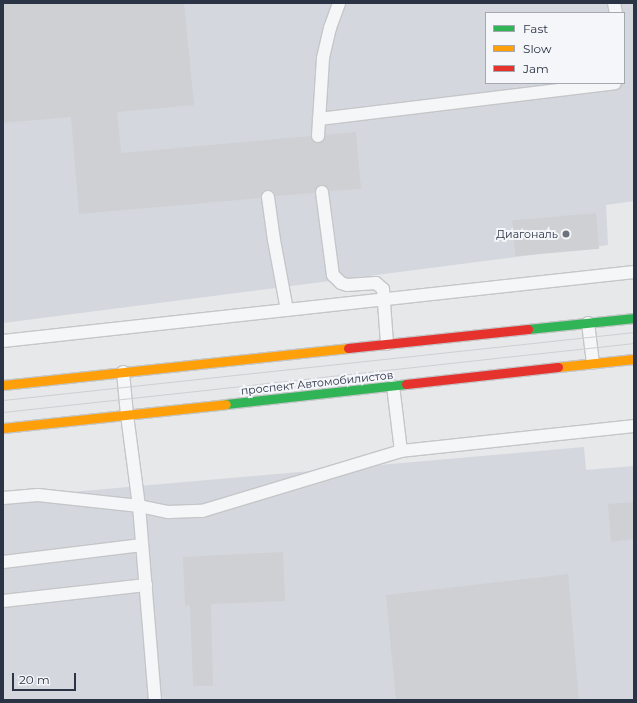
<!DOCTYPE html>
<html>
<head>
<meta charset="utf-8">
<style>
	body { margin:0 }
	#map { position:relative; width:637px; height:703px; overflow:hidden; background:#e6e8ea; font-family:Montserrat,sans-serif }
	div>[style] { position:absolute }
	[style*='--x'] { left:calc(var(--x)*1px); top:calc(var(--y)*1px); width:calc(var(--w)*1px); rotate:calc(var(--a)*1deg) }
	.built>* { inset:0; background:#d4d7dd }
	.building>* { inset:0; background:#ced0d3; transform-origin:0 0 }
	.roads { filter:drop-shadow(1px 0 #c4c6c8) drop-shadow(-1px 0 #c4c6c8) drop-shadow(0 1px #c4c6c8) drop-shadow(0 -1px #c4c6c8) }
	.lane>* { height:12px; margin:-6px; padding:0 6px; transform-origin:6px; border-radius:6px; background:#f5f6f7 }
	.fast>* { height:9px; margin:-4.5px; padding:0 4.5px; transform-origin:4.5px; border-radius:4.5px; background:#30b455 }
	.slow>* { height:9px; margin:-4.5px; padding:0 4.5px; transform-origin:4.5px; border-radius:4.5px; background:#ff9f0a }
	.jam>* { height:9px; margin:-4.5px; padding:0 4.5px; transform-origin:4.5px; border-radius:4.5px; background:#e5322d }
	.tram>* { height:1px; margin:-0.5px; padding:0 0.5px; transform-origin:0.5px; border-radius:0.5px; background:#cecfd2 }
	.dots>* { width:11px; height:11px; translate:-50% -50%; box-sizing:border-box; border:2px solid #f4f6f9; border-radius:50% }
	span { translate:-50% -50%; white-space:nowrap; text-align:center; line-height:1.15; -webkit-text-stroke:4px #f4f6f9; paint-order:stroke }
	.poi-label { font-size:11px; color:#2b3445 }
	.right { translate:-100% -50%; text-align:right }
	.street-label { font-size:11px; color:#2b3445 }
	.frame { position:absolute; inset:0; border:4px solid #2b3445; pointer-events:none }
	.legend { position:absolute; left:485px; top:12px; width:140px; height:72px; box-sizing:border-box; background:#f4f6f9; border:1px solid #a4a8b1; margin:0; padding:5px 7px; list-style:none; font-size:12px; color:#2b3445 }
	.legend li { display:flex; align-items:center; gap:8px; height:20px }
	.legend b { width:20px; border:1px solid #a4a8b1 }
	.scale { position:absolute; left:12px; top:673px; width:64px; height:18px; box-sizing:border-box; border:2px solid #2b3445; border-top:0; padding-left:5px; font-size:12px; line-height:14px; white-space:nowrap; color:#2b3445; -webkit-text-stroke:3px #f4f6f9; paint-order:stroke }
</style>
</head>
<body>
<div id="map">
	<div class="built">
		<div style="clip-path:polygon(evenodd,3px 3px,634px 3px,634px 201px,606px 205px,608px 245px,3px 323px,3px 3px,486px 13px,624px 13px,624px 83px,486px 83px,486px 13px)"></div>
		<div style="clip-path:polygon(584px 447px,586px 470px,634px 466px,634px 700px,3px 700px,3px 498px)"></div>
	</div>
	<div class="building">
		<div style="clip-path:polygon(3px 3px,184px 3px,194px 105px,117px 112px,121px 153px,311px 136px,314px 142px,318px 143px,324px 140px,326px 135px,356px 132px,361px 189px,329px 191px,328px 187px,321px 185px,317px 186px,315px 193px,275px 196px,274px 192px,267px 190px,263px 191px,261px 198px,79px 214px,71px 117px,3px 123px)"></div>
		<div style="left:596px;top:213px;width:36px;height:84px;rotate:85deg"></div>
		<div style="clip-path:polygon(634px 502px,634px 539px,611px 542px,608px 504px)"></div>
		<div style="clip-path:polygon(283px 552px,285px 601px,211px 604px,213px 686px,193px 686px,190px 605px,185px 606px,183px 557px)"></div>
		<div style="clip-path:polygon(568px 574px,579px 700px,396px 700px,386px 595px)"></div>
	</div>
	<div class="roads">
		<div class="lane">
			<div style="--x:614;--y:3;--w:10;--a:79"></div>
			<div style="--x:319;--y:119;--w:298;--a:-6.9"></div>
			<div style="--x:318;--y:136;--w:78;--a:-86.3"></div>
			<div style="--x:323;--y:58;--w:31;--a:-77"></div>
			<div style="--x:330;--y:28;--w:27;--a:-70"></div>
			<div style="--x:322;--y:192;--w:84;--a:82.5"></div>
			<div style="--x:333;--y:275;--w:11;--a:45"></div>
			<div style="--x:341;--y:283;--w:6;--a:18"></div>
			<div style="--x:347;--y:285;--w:29;--a:-4"></div>
			<div style="--x:376;--y:283;--w:9;--a:41"></div>
			<div style="--x:383;--y:289;--w:55;--a:85.8"></div>
			<div style="--x:268;--y:197;--w:43;--a:82.1"></div>
			<div style="--x:274;--y:240;--w:71;--a:79.5"></div>
			<div style="--x:588;--y:323;--w:40;--a:82.9"></div>
			<div style="--x:3;--y:341;--w:635;--a:-6.24"></div>
			<div style="--x:123;--y:372;--w:43;--a:84.7"></div>
			<div style="--x:127;--y:415;--w:92;--a:82.5"></div>
			<div style="--x:139;--y:506;--w:195;--a:85.3"></div>
			<div style="--x:401;--y:451;--w:234;--a:-6.1"></div>
			<div style="--x:3;--y:498;--w:35;--a:-5"></div>
			<div style="--x:38;--y:495;--w:102;--a:6.2"></div>
			<div style="--x:139;--y:506;--w:30;--a:12"></div>
			<div style="--x:168;--y:512;--w:34;--a:-2"></div>
			<div style="--x:202;--y:511;--w:208;--a:-16.8"></div>
			<div style="--x:401;--y:451;--w:65;--a:-97"></div>
			<div style="--x:3;--y:562;--w:140;--a:-7"></div>
			<div style="--x:3;--y:601;--w:144;--a:-6.4"></div>
		</div>
		<div class="fast">
			<div style="--x:528;--y:329;--w:107;--a:-5.9"></div>
			<div style="--x:226;--y:404;--w:181;--a:-6.3"></div>
		</div>
		<div class="slow">
			<div style="--x:558;--y:367;--w:76;--a:-6"></div>
			<div style="--x:3;--y:385;--w:347;--a:-6.1"></div>
			<div style="--x:3;--y:428;--w:224;--a:-6.1"></div>
		</div>
		<div class="jam">
			<div style="--x:348;--y:348;--w:181;--a:-6"></div>
			<div style="--x:406;--y:384;--w:153;--a:-6.4"></div>
		</div>
	</div>
	<div class="tram">
		<div style="--x:3;--y:400;--w:635;--a:-6.15"></div>
		<div style="--x:3;--y:412;--w:635;--a:-6.24"></div>
	</div>
	<div class="dots">
		<div style="left:566px;top:234px;background:#6c737f"></div>
	</div>
	<div class="poi-label">
		<span class="right" style="left:558px;top:234px">Диагональ</span>
	</div>
	<div class="street-label">
		<span style="left:317px;top:383px;rotate:-6deg">проспект Автомобилистов</span>
	</div>
	<div class="frame"></div>
	<ul class="legend">
	<li><b style="height:5px;background:#30b455"></b>Fast</li>
	<li><b style="height:5px;background:#ff9f0a"></b>Slow</li>
	<li><b style="height:5px;background:#e5322d"></b>Jam</li>
	</ul>
	<div class="scale">20 m</div>
</div>
</body>
</html>
